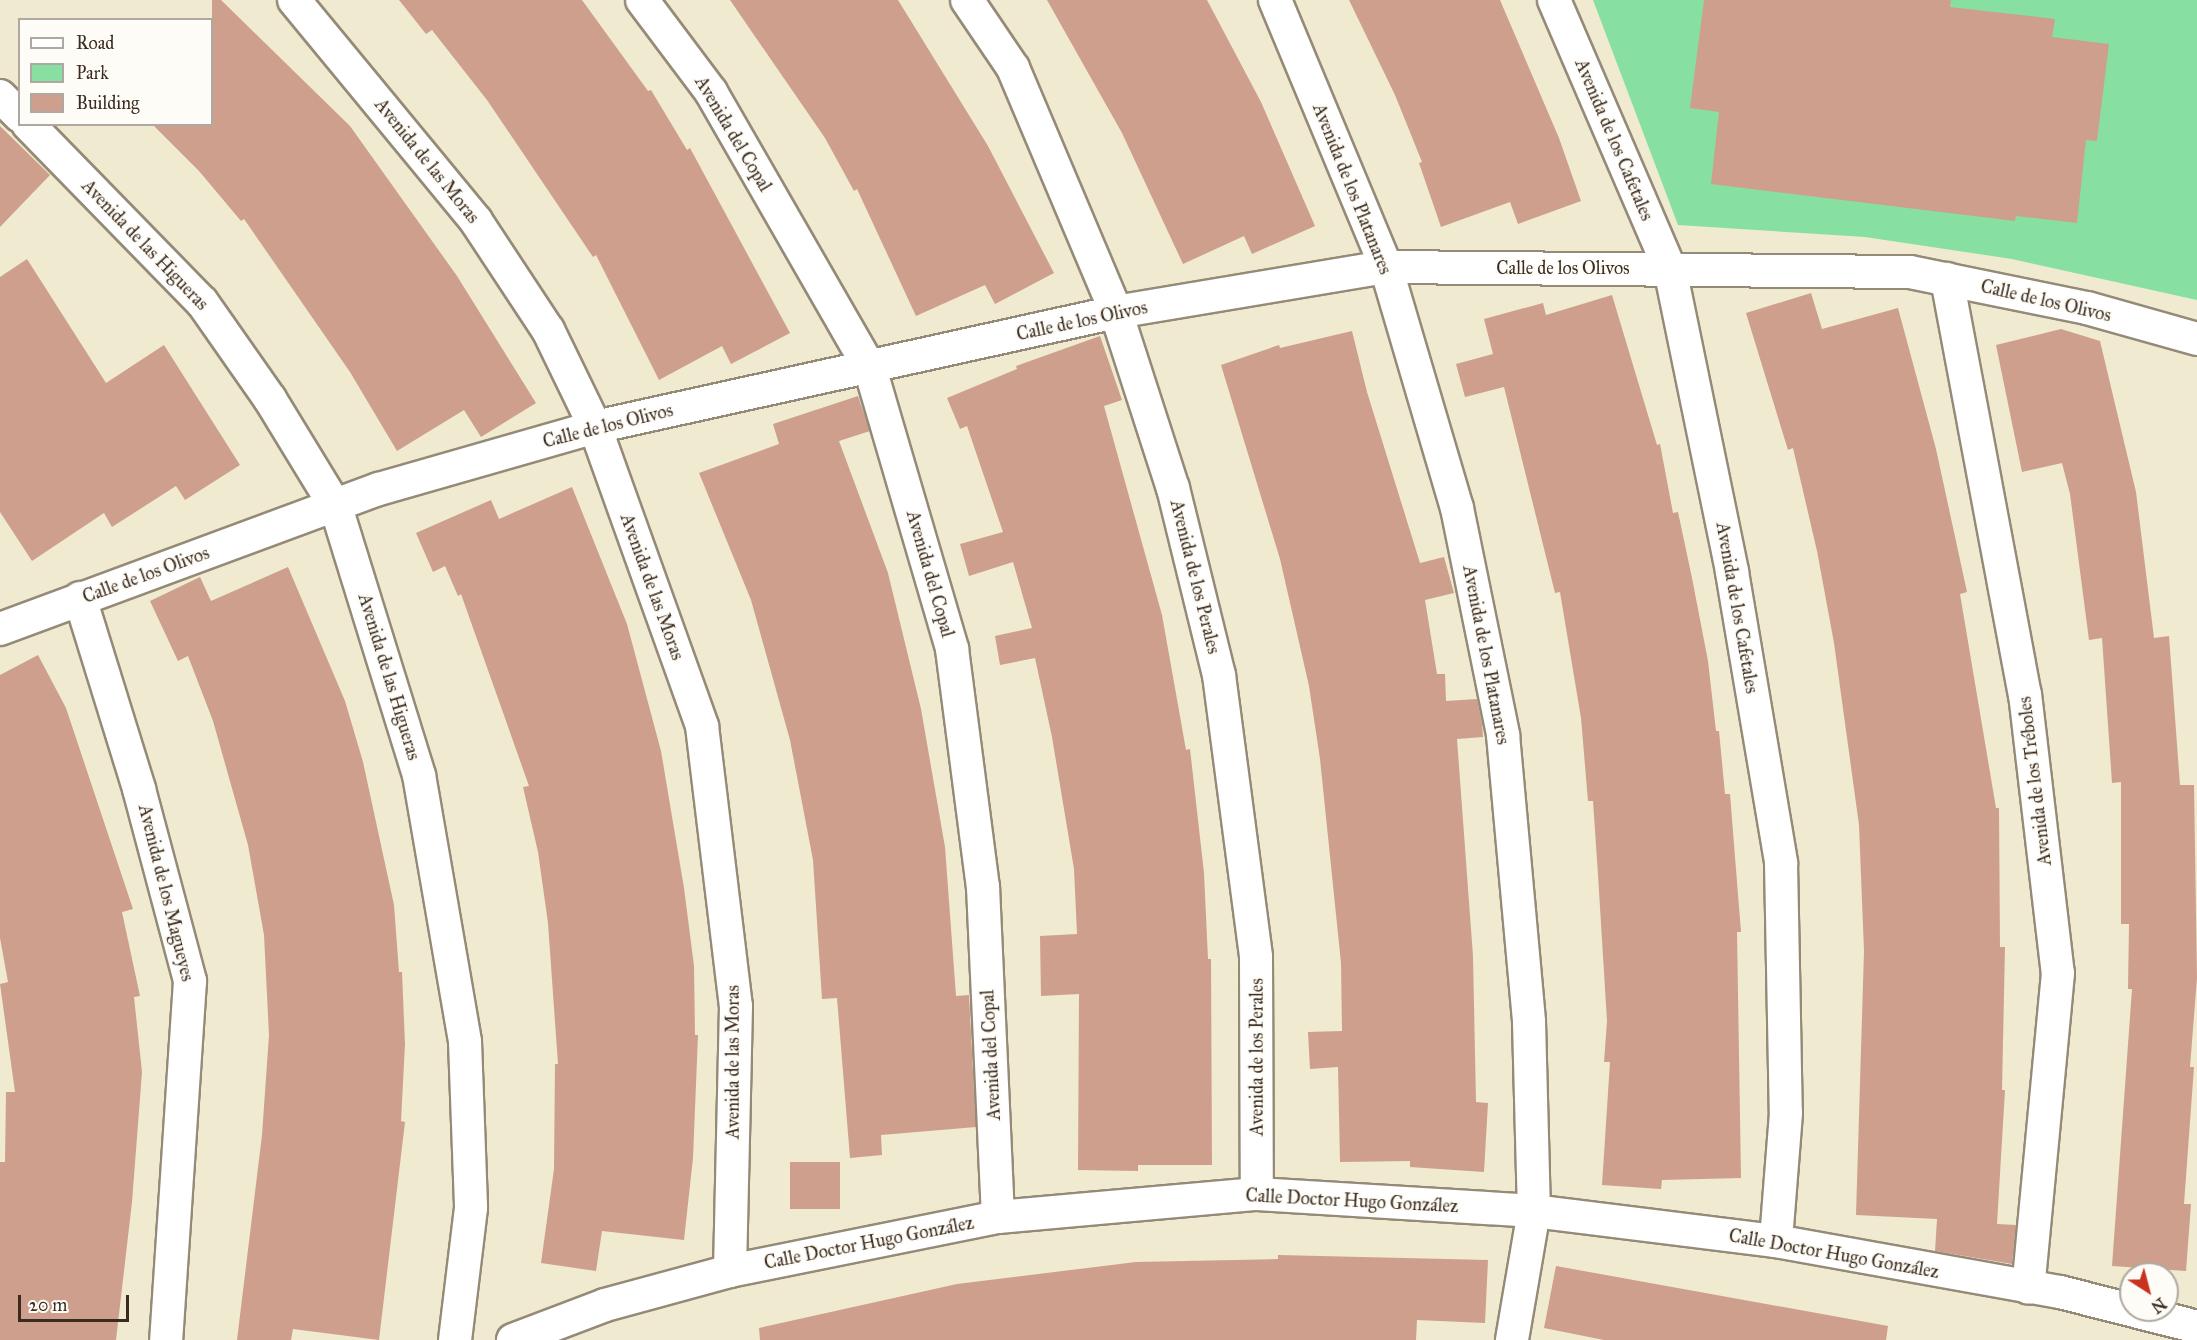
<!DOCTYPE html>
<html>
<head>
<meta charset="utf-8">
<style>
	body { margin:0 }
	#map { position:relative; width:2197px; height:1340px; overflow:hidden; background:#efead0; font-family:"IM FELL Great Primer",serif }
	div>[style] { position:absolute }
	[style*='--x'] { left:calc(var(--x)*1px); top:calc(var(--y)*1px); width:calc(var(--w)*1px); rotate:calc(var(--a)*1deg) }
	.green>* { inset:0; background:#88dfa2 }
	.building>* { inset:0; background:#ce9f8d; transform-origin:0 0 }
	.roads { filter:drop-shadow(2px 0 #958a77) drop-shadow(-2px 0 #958a77) drop-shadow(0 2px #958a77) drop-shadow(0 -2px #958a77) }
	.street>* { height:32px; margin:-16px; padding:0 16px; transform-origin:16px; border-radius:16px; background:#fff }
	span { translate:-50% -50%; white-space:nowrap; text-align:center; line-height:1.15; -webkit-text-stroke:4.5px #fdfcf7; paint-order:stroke }
	.street-label { font-size:18px; color:#3b2a1e }
	.legend { position:absolute; left:18px; top:18px; width:195px; height:108px; box-sizing:border-box; background:#fdfcf7; border:2px solid #afa8a0; margin:0; padding:8px 10px; list-style:none; font-size:18px; color:#3b2a1e }
	.legend li { display:flex; align-items:center; gap:12px; height:30px }
	.legend b { width:30px; border:2px solid #afa8a0 }
	.north { position:absolute; left:2119px; top:1262px; width:60px; height:60px; box-sizing:border-box; background:#fdfcf7; border:2px solid #afa8a0; border-radius:50%; rotate:144deg; font-size:16px; font-weight:700; line-height:24px; text-align:center; color:#3b2a1e }
	.north::after { content:''; display:block; margin:auto; width:21px; height:27px; background:#c8321e; clip-path:polygon(50% 0,100% 100%,50% 72%,0 100%) }
	.scale { position:absolute; left:18px; top:1295px; width:111px; height:27px; box-sizing:border-box; border:3px solid #3b2a1e; border-top:0; padding-left:8px; font-size:18px; line-height:21px; white-space:nowrap; color:#3b2a1e; -webkit-text-stroke:4px #fdfcf7; paint-order:stroke }
</style>
</head>
<body>
<div id="map">
	<div class="green">
		<div style="clip-path:polygon(1593px 0,2197px 0,2197px 300px,2012px 259px,1865px 237px,1678px 225px)"></div>
	</div>
	<div class="building">
		<div style="clip-path:polygon(212px 0,221px 0,350px 126px,457px 276px,536px 403px,481px 437px,464px 410px,397px 451px,350px 372px,244px 219px,241px 221px,199px 171px,152px 124px,212px 124px)"></div>
		<div style="clip-path:polygon(399px 0,582px 0,648px 91px,651px 90px,687px 150px,690px 148px,790px 333px,731px 364px,722px 346px,659px 380px,596px 255px,593px 257px,487px 100px,432px 30px,426px 34px)"></div>
		<div style="clip-path:polygon(730px 0,898px 0,988px 146px,1054px 273px,995px 304px,985px 285px,916px 316px,857px 189px,854px 191px,825px 138px)"></div>
		<div style="clip-path:polygon(1047px 0,1207px 0,1261px 102px,1315px 226px,1252px 254px,1244px 236px,1183px 264px,1122px 133px)"></div>
		<div style="clip-path:polygon(1349px 0,1500px 0,1559px 138px,1581px 201px,1518px 224px,1510px 202px,1441px 227px,1419px 163px,1422px 162px,1395px 95px)"></div>
		<div style="clip-path:polygon(1704px 0,1951px 0,1950px 7px,2055px 19px,2052px 37px,2109px 44px,2097px 141px,2086px 140px,2077px 223px,2016px 216px,2015px 221px,1711px 184px,1719px 112px,1690px 108px)"></div>
		<div style="clip-path:polygon(0 126px,50px 175px,0 227px)"></div>
		<div style="clip-path:polygon(27px 259px,106px 383px,164px 345px,240px 465px,185px 500px,176px 486px,112px 527px,104px 513px,32px 561px,0 512px,0 277px)"></div>
		<div style="clip-path:polygon(1811px 293px,1822px 329px,1898px 308px,1936px 449px,1967px 592px,1960px 594px,1996px 808px,1999px 808px,2000px 947px,2005px 947px,2002px 1090px,2005px 1090px,1997px 1224px,2016px 1225px,2012px 1264px,1935px 1251px,1937px 1219px,1856px 1215px,1864px 951px,1859px 825px,1834px 643px,1817px 551px,1793px 448px,1788px 450px,1746px 313px)"></div>
		<div style="clip-path:polygon(1612px 295px,1657px 445px,1660px 444px,1673px 513px,1678px 512px,1692px 578px,1708px 661px,1716px 731px,1719px 731px,1725px 794px,1730px 794px,1741px 932px,1737px 932px,1741px 1178px,1662px 1180px,1661px 1189px,1602px 1185px,1610px 1062px,1604px 1062px,1607px 1021px,1598px 875px,1593px 801px,1588px 801px,1581px 718px,1560px 592px,1555px 593px,1504px 387px,1465px 397px,1456px 364px,1493px 354px,1484px 319px,1543px 303px,1546px 315px)"></div>
		<div style="clip-path:polygon(2061px 329px,2100px 341px,2136px 492px,2154px 638px,2169px 636px,2180px 785px,2194px 785px,2197px 978px,2190px 1067px,2194px 1067px,2184px 1204px,2191px 1204px,2186px 1271px,2112px 1266px,2132px 989px,2128px 989px,2129px 924px,2121px 924px,2121px 782px,2112px 783px,2102px 638px,2089px 640px,2070px 494px,2062px 463px,2022px 472px,1996px 345px)"></div>
		<div style="clip-path:polygon(1352px 331px,1367px 392px,1420px 563px,1444px 557px,1454px 593px,1425px 600px,1437px 674px,1445px 674px,1446px 701px,1477px 699px,1482px 723px,1483px 737px,1457px 739px,1473px 956px,1476px 1102px,1488px 1103px,1484px 1172px,1410px 1167px,1410px 1161px,1340px 1162px,1338px 1067px,1310px 1069px,1308px 1032px,1342px 1031px,1341px 963px,1320px 759px,1309px 686px,1280px 559px,1221px 365px,1279px 345px,1280px 348px)"></div>
		<div style="clip-path:polygon(1100px 336px,1122px 400px,1104px 406px,1162px 615px,1186px 750px,1190px 749px,1204px 873px,1208px 959px,1211px 959px,1212px 1165px,1138px 1165px,1138px 1171px,1078px 1170px,1079px 994px,1041px 996px,1040px 936px,1077px 934px,1074px 869px,1052px 737px,1035px 658px,1000px 665px,995px 636px,1032px 628px,1013px 562px,969px 576px,960px 544px,1003px 532px,967px 426px,960px 429px,947px 398px,1017px 369px,1016px 366px)"></div>
		<div style="clip-path:polygon(858px 396px,870px 431px,839px 441px,888px 573px,921px 709px,945px 847px,956px 996px,969px 995px,976px 1127px,881px 1135px,882px 1155px,850px 1158px,837px 998px,822px 999px,813px 860px,790px 740px,751px 600px,699px 473px,779px 444px,773px 424px)"></div>
		<div style="clip-path:polygon(572px 487px,627px 624px,661px 751px,684px 888px,694px 966px,695px 1035px,698px 1035px,693px 1158px,684px 1240px,602px 1231px,596px 1271px,541px 1263px,554px 1169px,555px 1064px,558px 1064px,548px 923px,538px 852px,523px 787px,529px 786px,461px 594px,458px 596px,445px 566px,433px 572px,416px 533px,491px 500px,499px 519px)"></div>
		<div style="clip-path:polygon(288px 567px,345px 701px,363px 762px,394px 905px,399px 972px,402px 972px,405px 1044px,401px 1121px,405px 1122px,379px 1340px,293px 1329px,291px 1340px,237px 1340px,262px 1135px,269px 1035px,264px 935px,248px 845px,213px 721px,188px 656px,178px 661px,150px 601px,200px 577px,211px 601px)"></div>
		<div style="clip-path:polygon(38px 655px,66px 708px,133px 909px,122px 912px,140px 996px,134px 997px,142px 1072px,132px 1202px,116px 1340px,0 1340px,0 1162px,5px 1162px,6px 1092px,15px 1092px,0 984px,8px 982px,0 938px,0 675px)"></div>
		<div style="left:790px;top:1162px;width:50px;height:47px"></div>
		<div style="clip-path:polygon(1278px 1255px,1488px 1260px,1485px 1323px,1417px 1320px,1416px 1340px,760px 1340px,759px 1328px,957px 1284px,1136px 1262px,1278px 1259px)"></div>
		<div style="clip-path:polygon(1556px 1266px,1888px 1326px,1886px 1340px,1604px 1340px,1544px 1328px)"></div>
	</div>
	<div class="roads">
		<div class="street">
			<div style="--x:294;--y:0;--w:286;--a:50.5"></div>
			<div style="--x:476;--y:221;--w:131;--a:56.6"></div>
			<div style="--x:548;--y:330;--w:108;--a:64.1"></div>
			<div style="--x:595;--y:427;--w:318;--a:70.3"></div>
			<div style="--x:702;--y:726;--w:282;--a:83.1"></div>
			<div style="--x:736;--y:1006;--w:265;--a:91.3"></div>
			<div style="--x:642;--y:0;--w:115;--a:53.1"></div>
			<div style="--x:711;--y:92;--w:319;--a:60.1"></div>
			<div style="--x:870;--y:368;--w:293;--a:73.7"></div>
			<div style="--x:952;--y:649;--w:240;--a:82.6"></div>
			<div style="--x:983;--y:887;--w:330;--a:87.4"></div>
			<div style="--x:967;--y:0;--w:82;--a:55.9"></div>
			<div style="--x:1013;--y:68;--w:265;--a:67.1"></div>
			<div style="--x:1116;--y:312;--w:185;--a:72.1"></div>
			<div style="--x:1173;--y:488;--w:193;--a:76.2"></div>
			<div style="--x:1219;--y:675;--w:284;--a:82.5"></div>
			<div style="--x:1256;--y:957;--w:237;--a:89.8"></div>
			<div style="--x:1275;--y:0;--w:289;--a:67.4"></div>
			<div style="--x:1386;--y:267;--w:251;--a:73.6"></div>
			<div style="--x:1457;--y:508;--w:232;--a:78.5"></div>
			<div style="--x:1503;--y:735;--w:288;--a:84.8"></div>
			<div style="--x:1529;--y:1022;--w:189;--a:88.5"></div>
			<div style="--x:1534;--y:1211;--w:131;--a:99.7"></div>
			<div style="--x:1554;--y:0;--w:293;--a:66.7"></div>
			<div style="--x:1670;--y:269;--w:309;--a:78.4"></div>
			<div style="--x:1732;--y:572;--w:295;--a:80.4"></div>
			<div style="--x:1781;--y:863;--w:250;--a:88.9"></div>
			<div style="--x:1786;--y:1113;--w:128;--a:94.5"></div>
			<div style="--x:0;--y:96;--w:28;--a:45"></div>
			<div style="--x:28;--y:124;--w:249;--a:45.7"></div>
			<div style="--x:202;--y:302;--w:118;--a:55"></div>
			<div style="--x:270;--y:399;--w:127;--a:58.6"></div>
			<div style="--x:336;--y:507;--w:281;--a:72.8"></div>
			<div style="--x:419;--y:775;--w:271;--a:80.2"></div>
			<div style="--x:465;--y:1042;--w:166;--a:87.9"></div>
			<div style="--x:471;--y:1208;--w:133;--a:96.9"></div>
			<div style="--x:1947;--y:279;--w:422;--a:79.4"></div>
			<div style="--x:2025;--y:694;--w:281;--a:83.3"></div>
			<div style="--x:2058;--y:973;--w:316;--a:95.4"></div>
			<div style="--x:80;--y:598;--w:200;--a:72.8"></div>
			<div style="--x:139;--y:789;--w:199;--a:75.1"></div>
			<div style="--x:190;--y:981;--w:360;--a:93.8"></div>
			<div style="--x:0;--y:629;--w:404;--a:-20.3"></div>
			<div style="--x:379;--y:489;--w:225;--a:-16"></div>
			<div style="--x:595;--y:427;--w:534;--a:-12.45"></div>
			<div style="--x:1116;--y:312;--w:274;--a:-9.5"></div>
			<div style="--x:1386;--y:267;--w:524;--a:0.55"></div>
			<div style="--x:1910;--y:272;--w:181;--a:11.5"></div>
			<div style="--x:2087;--y:308;--w:114;--a:15.7"></div>
			<div style="--x:513;--y:1340;--w:98;--a:-20.8"></div>
			<div style="--x:605;--y:1305;--w:130;--a:-15.2"></div>
			<div style="--x:730;--y:1271;--w:273;--a:-11.4"></div>
			<div style="--x:998;--y:1217;--w:260;--a:-5.1"></div>
			<div style="--x:1257;--y:1194;--w:278;--a:3.5"></div>
			<div style="--x:1534;--y:1211;--w:244;--a:7.1"></div>
			<div style="--x:1776;--y:1241;--w:289;--a:10.2"></div>
			<div style="--x:2060;--y:1292;--w:141;--a:14.3"></div>
		</div>
	</div>
	<div class="street-label">
		<span style="left:733px;top:134px;rotate:59deg">Avenida del Copal</span>
		<span style="left:1614px;top:140px;rotate:67deg">Avenida de los Cafetales</span>
		<span style="left:427px;top:161px;rotate:51deg">Avenida de las Moras</span>
		<span style="left:1352px;top:189px;rotate:68deg">Avenida de los Platanares</span>
		<span style="left:145px;top:245px;rotate:46deg">Avenida de las Higueras</span>
		<span style="left:1563px;top:268px">Calle de los Olivos</span>
		<span style="left:2046px;top:301px;rotate:13deg">Calle de los Olivos</span>
		<span style="left:1082px;top:321px;rotate:-12deg">Calle de los Olivos</span>
		<span style="left:608px;top:426px;rotate:-14deg">Calle de los Olivos</span>
		<span style="left:930px;top:574px;rotate:74deg">Avenida del Copal</span>
		<span style="left:146px;top:575px;rotate:-20deg">Calle de los Olivos</span>
		<span style="left:1195px;top:577px;rotate:76deg">Avenida de los Perales</span>
		<span style="left:652px;top:587px;rotate:70deg">Avenida de las Moras</span>
		<span style="left:1737px;top:608px;rotate:80deg">Avenida de los Cafetales</span>
		<span style="left:1486px;top:655px;rotate:79deg">Avenida de los Platanares</span>
		<span style="left:389px;top:677px;rotate:73deg">Avenida de las Higueras</span>
		<span style="left:2035px;top:781px;rotate:-97deg">Avenida de los Tréboles</span>
		<span style="left:166px;top:893px;rotate:76deg">Avenida de los Magueyes</span>
		<span style="left:991px;top:1055px;rotate:-93deg">Avenida del Copal</span>
		<span style="left:1257px;top:1057px;rotate:-90deg">Avenida de los Perales</span>
		<span style="left:733px;top:1062px;rotate:-90deg">Avenida de las Moras</span>
		<span style="left:1352px;top:1201px;rotate:3deg">Calle Doctor Hugo González</span>
		<span style="left:869px;top:1243px;rotate:-11deg">Calle Doctor Hugo González</span>
		<span style="left:1834px;top:1254px;rotate:10deg">Calle Doctor Hugo González</span>
	</div>
	<ul class="legend">
	<li><b style="height:8px;background:#fff"></b>Road</li>
	<li><b style="height:16px;background:#88dfa2"></b>Park</li>
	<li><b style="height:16px;background:#ce9f8d"></b>Building</li>
	</ul>
	<div class="north">N</div>
	<div class="scale">20 m</div>
</div>
</body>
</html>
